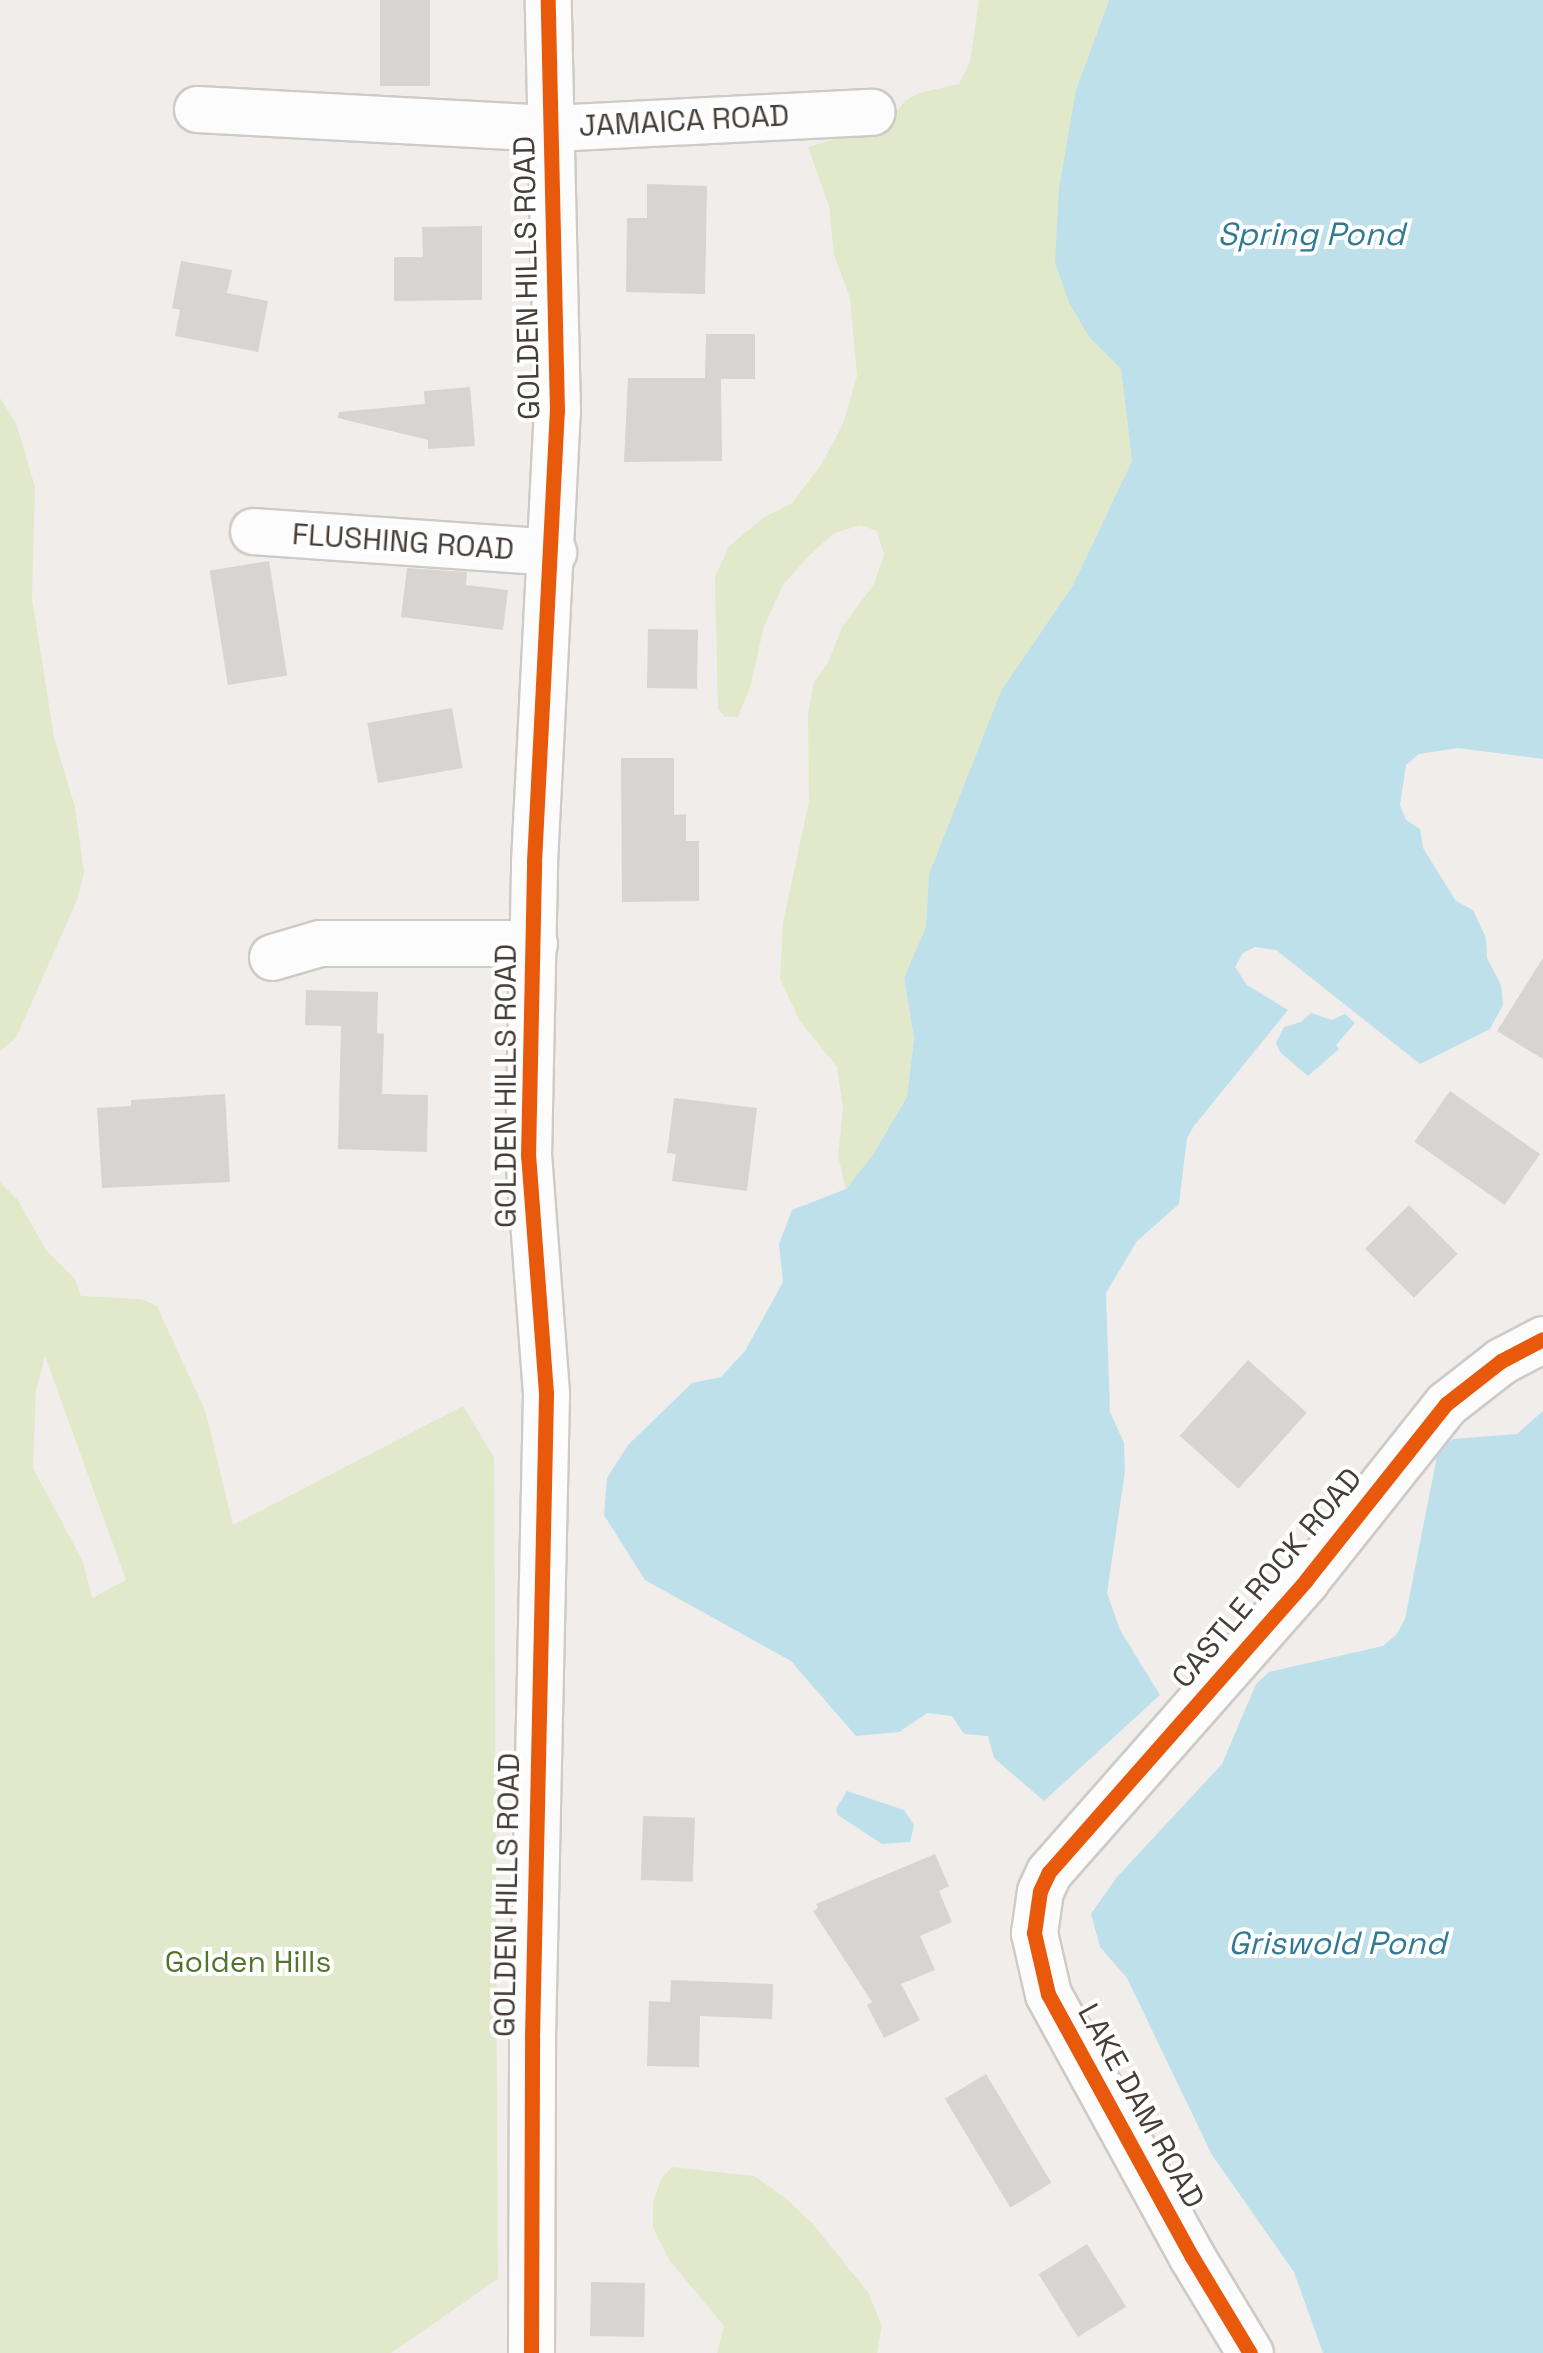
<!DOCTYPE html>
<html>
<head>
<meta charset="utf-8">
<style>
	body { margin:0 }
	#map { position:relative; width:1543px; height:2353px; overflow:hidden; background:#f0edea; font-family:"Space Grotesk",sans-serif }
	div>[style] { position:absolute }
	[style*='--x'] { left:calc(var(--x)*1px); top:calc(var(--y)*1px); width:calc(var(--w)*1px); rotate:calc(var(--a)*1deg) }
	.green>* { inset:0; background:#e2e9cb }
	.water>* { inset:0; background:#bde0eb }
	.building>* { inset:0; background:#d8d4d1; transform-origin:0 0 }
	.roads { filter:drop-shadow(2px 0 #cecbc7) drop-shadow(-2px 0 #cecbc7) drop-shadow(0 2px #cecbc7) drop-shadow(0 -2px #cecbc7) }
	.street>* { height:45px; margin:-22.5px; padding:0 22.5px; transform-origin:22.5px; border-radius:22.5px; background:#fdfcfc }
	.cycleway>* { height:15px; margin:-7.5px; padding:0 7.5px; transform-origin:7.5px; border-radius:7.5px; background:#e8590c }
	span { translate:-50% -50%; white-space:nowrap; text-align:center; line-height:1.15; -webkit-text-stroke:8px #fff; paint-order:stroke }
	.street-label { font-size:30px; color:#453d37 }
	.park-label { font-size:30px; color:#53742d }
	.water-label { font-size:32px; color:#307a94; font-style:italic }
</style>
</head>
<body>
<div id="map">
	<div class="green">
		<div style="clip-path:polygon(979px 0,1109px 0,1076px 90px,1070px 305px,1089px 337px,1121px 369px,1132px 461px,1073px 585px,1001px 691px,929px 874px,926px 927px,904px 978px,914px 1038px,907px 1097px,872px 1156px,846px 1189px,838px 1156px,843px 1109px,837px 1067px,800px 1021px,780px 979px,783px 923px,809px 801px,808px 714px,814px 682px,828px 663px,842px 627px,874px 584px,884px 555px,877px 531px,861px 525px,834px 533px,808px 557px,783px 585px,764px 626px,750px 687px,738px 717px,725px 717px,718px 709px,715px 577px,729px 546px,763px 518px,792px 503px,821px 465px,843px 424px,857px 376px,850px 298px,834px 255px,829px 206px,808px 147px,886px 124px,905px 101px,919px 93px,959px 84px,970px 62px)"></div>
		<div style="clip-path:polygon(0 398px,16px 423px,35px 487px,32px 598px,54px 737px,75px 807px,84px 872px,78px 898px,16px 1038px,0 1051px)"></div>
		<div style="clip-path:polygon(evenodd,0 1182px,18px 1200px,46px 1250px,75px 1279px,81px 1296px,141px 1299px,157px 1306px,206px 1413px,233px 1525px,463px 1406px,494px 1457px,498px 2279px,391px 2353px,0 2353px,0 1182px,45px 1356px,126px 1580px,92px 1598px,83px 1562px,33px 1468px,36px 1390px,45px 1356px)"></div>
		<div style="clip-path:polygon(672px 2167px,754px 2176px,784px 2197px,812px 2223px,868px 2292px,882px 2326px,877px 2353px,717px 2353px,724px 2326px,670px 2261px,653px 2227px,653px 2202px,661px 2179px)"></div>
	</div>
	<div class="water">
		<div style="clip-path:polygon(1109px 0,1543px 0,1543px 759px,1458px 748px,1419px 754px,1406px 765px,1400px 805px,1406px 820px,1420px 829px,1423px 848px,1456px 901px,1473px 910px,1486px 938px,1487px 958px,1501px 985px,1503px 1005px,1490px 1029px,1420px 1064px,1276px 950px,1255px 947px,1243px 953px,1235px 967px,1247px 985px,1288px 1010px,1194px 1126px,1187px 1138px,1179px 1204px,1137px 1241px,1106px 1293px,1110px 1412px,1124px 1443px,1125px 1471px,1107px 1593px,1120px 1630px,1160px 1695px,1044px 1801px,994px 1758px,988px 1736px,964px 1734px,952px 1716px,927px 1713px,899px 1732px,856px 1736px,791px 1661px,645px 1580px,604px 1515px,607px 1478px,628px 1445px,692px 1383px,721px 1377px,745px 1351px,783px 1282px,779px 1244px,792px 1210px,846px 1189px,872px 1156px,907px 1097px,914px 1038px,904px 978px,926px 927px,929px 874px,1001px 691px,1073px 585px,1132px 461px,1121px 369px,1089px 337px,1070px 305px,1055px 263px,1059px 188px,1076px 90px)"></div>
		<div style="clip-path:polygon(1311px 1013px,1332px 1020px,1345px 1014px,1355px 1023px,1336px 1045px,1339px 1049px,1308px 1076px,1280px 1052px,1276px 1043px,1284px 1027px,1301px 1022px)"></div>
		<div style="clip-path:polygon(1543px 1411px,1543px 2353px,1323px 2353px,1294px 2272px,1212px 2155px,1127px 1978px,1100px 1947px,1091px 1914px,1117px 1877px,1222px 1764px,1256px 1684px,1269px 1672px,1383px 1646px,1397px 1634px,1405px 1619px,1438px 1451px,1453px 1439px,1517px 1434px)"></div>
		<div style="clip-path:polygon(847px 1791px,904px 1810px,914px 1825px,910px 1842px,882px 1844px,838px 1815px,836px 1809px)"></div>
	</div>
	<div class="building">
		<div style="left:380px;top:0;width:50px;height:86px"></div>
		<div style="clip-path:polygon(647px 184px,707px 186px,705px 294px,626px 292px,627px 218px,647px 218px)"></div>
		<div style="clip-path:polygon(482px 226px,482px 300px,394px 301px,394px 257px,423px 257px,422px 227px)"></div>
		<div style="clip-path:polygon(181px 261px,232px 270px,227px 293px,268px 301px,258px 352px,175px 336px,180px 310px,172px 308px)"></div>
		<div style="clip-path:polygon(706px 334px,755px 334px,755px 379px,721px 379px,722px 461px,624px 462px,628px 378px,705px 378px)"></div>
		<div style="clip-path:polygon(470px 387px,475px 446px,428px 449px,428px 440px,338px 418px,339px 412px,425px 404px,424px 391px)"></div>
		<div style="left:269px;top:561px;width:116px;height:60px;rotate:81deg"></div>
		<div style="clip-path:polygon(407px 568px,467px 572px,466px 585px,508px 590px,503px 630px,401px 617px)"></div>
		<div style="left:648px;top:629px;width:50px;height:59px;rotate:1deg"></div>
		<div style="left:452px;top:708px;width:61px;height:86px;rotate:80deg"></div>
		<div style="clip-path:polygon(621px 758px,674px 758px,674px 815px,686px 814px,686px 841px,699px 841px,699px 901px,622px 902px)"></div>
		<div style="clip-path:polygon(1543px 958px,1543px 1059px,1497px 1031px)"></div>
		<div style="clip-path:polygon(306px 990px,378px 992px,377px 1033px,384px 1034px,382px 1094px,428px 1095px,427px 1152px,338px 1149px,341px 1026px,305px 1025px)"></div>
		<div style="left:1450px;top:1091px;width:110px;height:62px;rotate:35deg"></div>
		<div style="clip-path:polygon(225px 1094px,230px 1182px,102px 1188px,97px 1108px,131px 1106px,131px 1100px)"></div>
		<div style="clip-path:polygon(674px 1098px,757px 1108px,747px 1191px,672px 1181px,676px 1154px,667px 1153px)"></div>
		<div style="left:1409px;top:1205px;width:69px;height:62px;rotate:45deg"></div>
		<div style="left:1248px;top:1360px;width:79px;height:102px;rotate:42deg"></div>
		<div style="left:643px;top:1816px;width:52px;height:64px;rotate:2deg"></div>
		<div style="clip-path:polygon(935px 1854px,949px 1886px,939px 1891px,952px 1922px,920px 1936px,935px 1970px,901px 1984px,920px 2020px,884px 2038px,867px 2005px,872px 2002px,813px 1911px,818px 1908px,816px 1904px)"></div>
		<div style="clip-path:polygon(671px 1980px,773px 1984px,772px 2019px,700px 2016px,699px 2067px,647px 2066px,649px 2001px,670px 2002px)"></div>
		<div style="left:986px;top:2074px;width:127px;height:48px;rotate:59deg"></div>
		<div style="left:1087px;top:2244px;width:74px;height:57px;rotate:58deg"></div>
		<div style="left:591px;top:2282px;width:54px;height:54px;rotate:1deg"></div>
	</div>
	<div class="roads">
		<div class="street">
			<div style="--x:197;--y:109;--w:356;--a:3.1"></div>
			<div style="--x:552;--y:128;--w:320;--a:-2.9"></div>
			<div style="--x:253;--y:531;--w:301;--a:4"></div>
			<div style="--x:272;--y:957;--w:50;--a:-16.3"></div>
			<div style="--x:320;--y:943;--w:214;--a:0"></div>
			<div style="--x:531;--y:2353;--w:316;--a:-89.8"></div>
			<div style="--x:532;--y:2037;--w:644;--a:-88.75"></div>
			<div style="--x:546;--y:1393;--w:238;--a:-94.3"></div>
			<div style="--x:528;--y:1156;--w:294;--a:-88.8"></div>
			<div style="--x:534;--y:862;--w:452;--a:-87.1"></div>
			<div style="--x:557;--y:411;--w:411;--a:-91.3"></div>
			<div style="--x:1250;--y:2353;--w:112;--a:-121.1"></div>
			<div style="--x:1192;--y:2257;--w:300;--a:-118.7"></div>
			<div style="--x:1048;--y:1994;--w:63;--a:-102.9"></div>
			<div style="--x:1034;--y:1933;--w:42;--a:-81.9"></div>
			<div style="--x:1040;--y:1891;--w:21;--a:-65"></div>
			<div style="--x:1049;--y:1872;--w:389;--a:-48.6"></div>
			<div style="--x:1306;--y:1580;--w:225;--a:-51.5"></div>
			<div style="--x:1446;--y:1404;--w:70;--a:-38"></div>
			<div style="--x:1501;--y:1361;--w:47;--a:-27.6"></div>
		</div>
	</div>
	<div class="cycleway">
		<div style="--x:531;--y:2353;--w:316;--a:-89.8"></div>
		<div style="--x:532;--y:2037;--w:644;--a:-88.75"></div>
		<div style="--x:546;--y:1393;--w:238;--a:-94.3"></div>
		<div style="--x:528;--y:1156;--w:294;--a:-88.8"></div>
		<div style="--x:534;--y:862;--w:452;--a:-87.1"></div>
		<div style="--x:557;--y:411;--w:411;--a:-91.3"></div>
		<div style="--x:1250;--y:2353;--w:112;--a:-121.1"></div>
		<div style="--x:1192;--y:2257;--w:300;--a:-118.7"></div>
		<div style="--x:1048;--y:1994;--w:63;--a:-102.9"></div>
		<div style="--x:1034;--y:1933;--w:42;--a:-81.9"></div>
		<div style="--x:1040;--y:1891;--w:21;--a:-65"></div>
		<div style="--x:1049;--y:1872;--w:389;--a:-48.6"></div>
		<div style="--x:1306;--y:1580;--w:225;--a:-51.5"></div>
		<div style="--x:1446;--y:1404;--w:70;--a:-38"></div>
		<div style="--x:1501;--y:1361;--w:47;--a:-27.6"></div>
	</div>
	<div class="street-label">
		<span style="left:684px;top:121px;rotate:-3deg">JAMAICA ROAD</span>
		<span style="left:527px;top:278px;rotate:-91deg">GOLDEN HILLS ROAD</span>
		<span style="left:403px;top:542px;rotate:4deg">FLUSHING ROAD</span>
		<span style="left:506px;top:1086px;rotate:-90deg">GOLDEN HILLS ROAD</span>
		<span style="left:1267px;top:1578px;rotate:-50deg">CASTLE ROCK ROAD</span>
		<span style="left:507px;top:1895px;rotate:-89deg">GOLDEN HILLS ROAD</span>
		<span style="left:1141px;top:2106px;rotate:61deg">LAKE DAM ROAD</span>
	</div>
	<div class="park-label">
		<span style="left:248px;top:1962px">Golden Hills</span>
	</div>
	<div class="water-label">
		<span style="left:1311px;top:234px">Spring Pond</span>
		<span style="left:1337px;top:1943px">Griswold Pond</span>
	</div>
</div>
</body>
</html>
